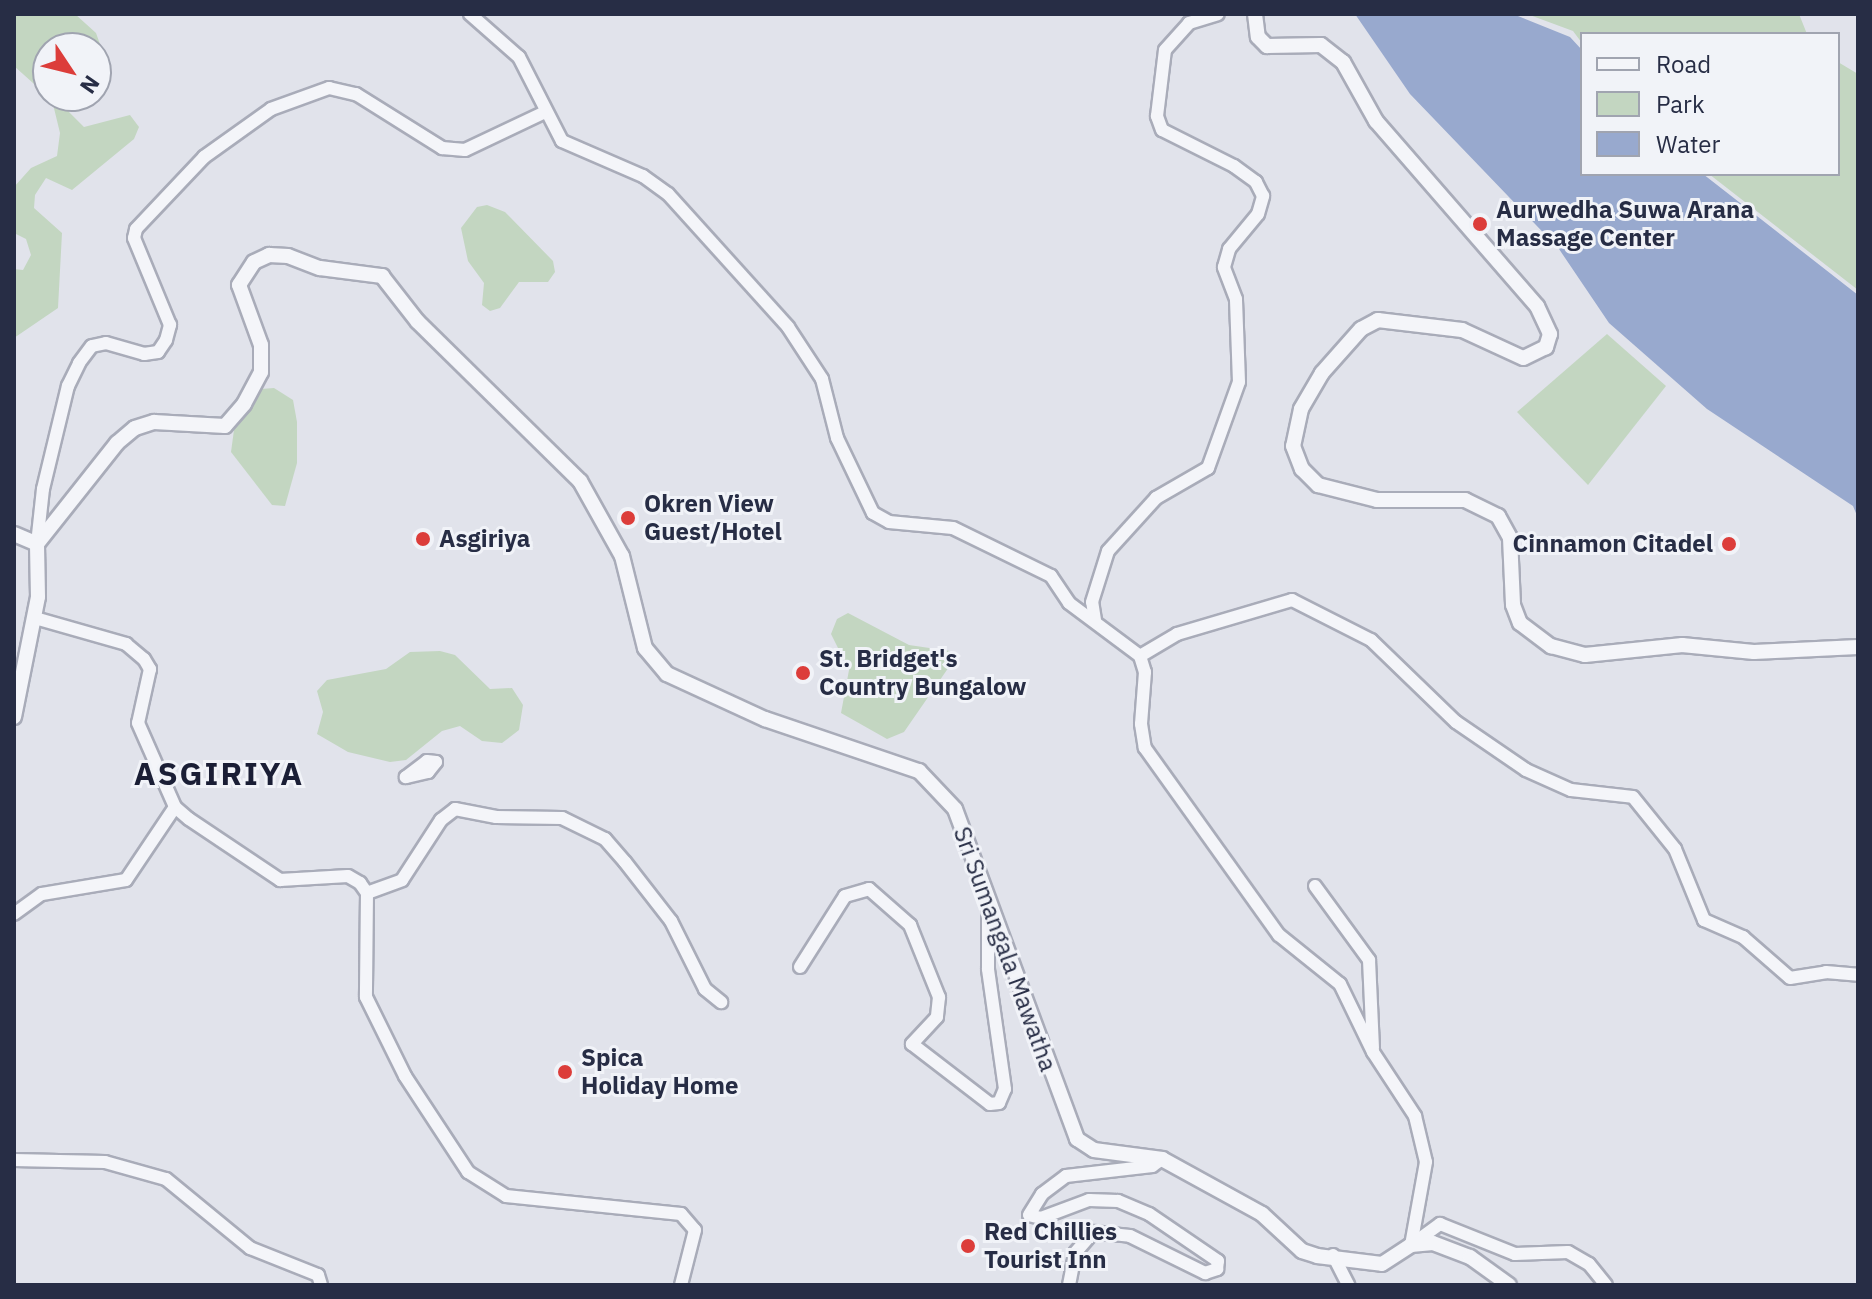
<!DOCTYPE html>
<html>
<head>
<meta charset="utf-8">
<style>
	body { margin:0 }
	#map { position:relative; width:1872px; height:1299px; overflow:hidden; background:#e1e3eb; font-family:"IBM Plex Sans",sans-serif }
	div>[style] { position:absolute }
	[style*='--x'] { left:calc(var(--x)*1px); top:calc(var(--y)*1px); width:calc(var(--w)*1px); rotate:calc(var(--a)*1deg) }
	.green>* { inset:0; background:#c3d6c1 }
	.water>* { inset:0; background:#98a9ce }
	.roads { filter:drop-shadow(2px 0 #a9acb9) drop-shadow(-2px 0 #a9acb9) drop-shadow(0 2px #a9acb9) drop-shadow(0 -2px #a9acb9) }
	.minor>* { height:12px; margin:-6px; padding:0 6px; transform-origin:6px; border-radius:6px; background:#f4f5f9 }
	.tertiary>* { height:14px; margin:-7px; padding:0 7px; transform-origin:7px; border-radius:7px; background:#f4f5f9 }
	.dots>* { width:22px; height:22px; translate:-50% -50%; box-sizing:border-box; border:4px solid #f1f3f8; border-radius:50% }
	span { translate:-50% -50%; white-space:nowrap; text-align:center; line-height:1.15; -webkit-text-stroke:6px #f1f3f8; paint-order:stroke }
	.poi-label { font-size:24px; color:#272d45; font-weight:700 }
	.left { translate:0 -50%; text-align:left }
	.right { translate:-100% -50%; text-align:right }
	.street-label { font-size:24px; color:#272d45 }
	.district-label { font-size:32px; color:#1a1e35; font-weight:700; letter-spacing:2px }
	.frame { position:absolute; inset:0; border:16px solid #272d45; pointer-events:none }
	.legend { position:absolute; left:1580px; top:32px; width:260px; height:144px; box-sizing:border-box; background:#f1f3f8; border:2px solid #a0a4b0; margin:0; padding:10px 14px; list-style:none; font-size:24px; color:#272d45 }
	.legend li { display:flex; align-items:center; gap:16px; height:40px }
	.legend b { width:40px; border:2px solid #a0a4b0 }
	.north { position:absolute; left:32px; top:32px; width:80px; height:80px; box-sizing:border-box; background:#f1f3f8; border:2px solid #a0a4b0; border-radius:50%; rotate:125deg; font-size:22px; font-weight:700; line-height:32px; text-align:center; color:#272d45 }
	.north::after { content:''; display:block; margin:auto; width:28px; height:36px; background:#dc3d3a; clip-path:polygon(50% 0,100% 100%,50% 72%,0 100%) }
</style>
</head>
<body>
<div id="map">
	<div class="green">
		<div style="clip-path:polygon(14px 14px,75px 14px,96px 33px,101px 47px,96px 56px,96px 48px,48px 48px,48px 96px,66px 96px,69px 112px,84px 127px,130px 115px,139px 127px,134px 139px,72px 190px,46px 178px,35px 195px,34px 208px,62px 233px,58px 308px,14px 338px,14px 269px,23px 270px,31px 255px,26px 239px,14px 233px,14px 187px,31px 168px,57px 156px,60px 133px,52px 100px,14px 66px)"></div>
		<div style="clip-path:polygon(1527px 14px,1799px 14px,1807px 34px,1582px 34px,1582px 43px,1573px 31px)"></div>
		<div style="clip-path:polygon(1838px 62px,1858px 74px,1858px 290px,1709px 174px,1838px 174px)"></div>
		<div style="clip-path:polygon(487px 205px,505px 212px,553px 261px,555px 272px,548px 282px,519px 282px,500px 308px,490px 311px,482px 305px,484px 283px,468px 261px,461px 228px,477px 207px)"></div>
		<div style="clip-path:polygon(1607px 334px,1666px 386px,1588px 485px,1517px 412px)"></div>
		<div style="clip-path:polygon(274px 388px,293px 400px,297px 422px,297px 463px,285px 506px,272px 505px,231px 452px,234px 430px,261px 389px)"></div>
		<div style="clip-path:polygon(848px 613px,909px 645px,950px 651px,951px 664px,904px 732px,887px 739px,841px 713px,849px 670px,831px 634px,837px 619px)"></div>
		<div style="clip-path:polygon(440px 651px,455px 655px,490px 689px,512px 688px,523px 705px,519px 730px,502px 743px,482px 741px,460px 726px,442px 731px,406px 760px,390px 762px,348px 752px,317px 734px,323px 712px,317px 691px,327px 680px,386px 669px,410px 652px)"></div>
	</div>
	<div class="water">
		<div style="clip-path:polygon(1355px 14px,1513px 14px,1570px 37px,1582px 50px,1582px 174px,1703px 174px,1858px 295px,1858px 518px,1853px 506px,1707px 409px,1609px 323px,1559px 249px,1410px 94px)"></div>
	</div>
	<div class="roads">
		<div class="minor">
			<div style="--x:470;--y:14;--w:65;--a:41.3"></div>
			<div style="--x:519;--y:57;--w:94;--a:62.9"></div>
			<div style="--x:562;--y:141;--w:88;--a:23.4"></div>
			<div style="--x:643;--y:176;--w:31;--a:36"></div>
			<div style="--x:668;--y:194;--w:179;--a:47.9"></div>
			<div style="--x:788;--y:327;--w:62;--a:56.8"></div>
			<div style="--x:822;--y:379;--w:61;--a:75.7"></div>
			<div style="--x:837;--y:438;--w:83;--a:64.4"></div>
			<div style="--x:873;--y:513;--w:18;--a:29"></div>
			<div style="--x:889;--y:522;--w:64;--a:5.4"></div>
			<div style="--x:953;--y:528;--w:109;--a:26.1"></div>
			<div style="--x:1051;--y:576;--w:32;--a:56"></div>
			<div style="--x:1069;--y:603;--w:89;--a:36.7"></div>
			<div style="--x:1140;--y:656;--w:17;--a:73"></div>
			<div style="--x:1145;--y:672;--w:52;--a:94.4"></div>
			<div style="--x:1141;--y:724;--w:24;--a:81"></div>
			<div style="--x:1145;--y:748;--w:230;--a:54.4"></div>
			<div style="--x:1279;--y:935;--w:78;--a:38.8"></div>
			<div style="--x:1340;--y:984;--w:76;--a:64.1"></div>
			<div style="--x:1373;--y:1052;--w:77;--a:56.7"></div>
			<div style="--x:1415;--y:1116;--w:47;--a:76.6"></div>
			<div style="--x:1426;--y:1162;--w:84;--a:100.2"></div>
			<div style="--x:37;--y:544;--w:55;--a:-83.8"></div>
			<div style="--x:43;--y:489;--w:106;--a:-76.4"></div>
			<div style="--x:68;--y:386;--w:25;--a:-64"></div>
			<div style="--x:79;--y:363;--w:21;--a:-53"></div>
			<div style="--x:92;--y:346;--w:14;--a:-12"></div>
			<div style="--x:106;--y:343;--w:40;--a:16"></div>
			<div style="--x:144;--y:354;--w:14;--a:-8"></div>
			<div style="--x:158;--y:352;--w:14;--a:-56"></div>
			<div style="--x:166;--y:340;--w:16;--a:-75"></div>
			<div style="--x:170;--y:325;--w:94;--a:-112.5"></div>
			<div style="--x:134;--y:238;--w:9;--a:-77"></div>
			<div style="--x:136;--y:229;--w:99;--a:-46.6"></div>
			<div style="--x:204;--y:157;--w:82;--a:-35.6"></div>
			<div style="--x:271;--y:109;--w:62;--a:-19.9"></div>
			<div style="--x:329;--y:88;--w:28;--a:13"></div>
			<div style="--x:356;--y:94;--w:102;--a:32.1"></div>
			<div style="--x:442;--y:148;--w:23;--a:5"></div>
			<div style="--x:465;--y:150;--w:89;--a:-25.4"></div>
			<div style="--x:35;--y:618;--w:95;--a:15.9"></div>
			<div style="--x:126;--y:644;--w:23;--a:40"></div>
			<div style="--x:144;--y:659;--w:12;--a:59"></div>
			<div style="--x:150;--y:669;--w:55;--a:102.5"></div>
			<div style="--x:138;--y:723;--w:92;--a:66.2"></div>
			<div style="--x:175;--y:807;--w:18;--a:41"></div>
			<div style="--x:189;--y:819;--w:110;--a:33.8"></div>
			<div style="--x:280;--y:880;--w:68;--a:-3.4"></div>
			<div style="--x:348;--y:876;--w:14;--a:30"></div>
			<div style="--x:360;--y:883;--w:12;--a:55"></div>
			<div style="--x:367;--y:893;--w:104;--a:90.6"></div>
			<div style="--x:366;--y:997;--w:88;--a:63.7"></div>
			<div style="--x:405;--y:1076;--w:115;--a:56.7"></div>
			<div style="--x:468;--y:1172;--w:45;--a:32.3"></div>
			<div style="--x:506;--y:1196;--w:176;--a:5.9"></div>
			<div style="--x:681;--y:1214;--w:21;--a:49"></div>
			<div style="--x:695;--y:1230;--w:57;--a:104.3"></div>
			<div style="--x:1095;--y:620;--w:18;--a:-99"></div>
			<div style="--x:1092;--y:602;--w:53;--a:-72.6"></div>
			<div style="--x:1108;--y:551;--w:72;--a:-47.8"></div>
			<div style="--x:1156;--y:498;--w:60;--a:-30"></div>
			<div style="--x:1208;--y:468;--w:91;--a:-70.2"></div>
			<div style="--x:1239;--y:382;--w:83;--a:-92.1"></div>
			<div style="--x:1236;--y:299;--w:34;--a:-111"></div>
			<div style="--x:1224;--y:267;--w:19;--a:-74"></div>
			<div style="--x:1229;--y:249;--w:45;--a:-50.4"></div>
			<div style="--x:1258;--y:214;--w:19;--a:-74"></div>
			<div style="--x:1263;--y:196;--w:16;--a:-117"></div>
			<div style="--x:1256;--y:182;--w:27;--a:-144"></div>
			<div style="--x:1234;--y:166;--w:80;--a:-153.4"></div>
			<div style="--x:1162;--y:130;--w:15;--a:-110"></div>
			<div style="--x:1157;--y:116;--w:66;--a:-83.1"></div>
			<div style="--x:1165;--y:50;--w:36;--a:-48"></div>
			<div style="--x:1189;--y:23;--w:30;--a:-17"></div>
			<div style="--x:1140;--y:656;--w:43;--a:-30.7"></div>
			<div style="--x:1177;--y:634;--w:120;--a:-16.5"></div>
			<div style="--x:1292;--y:600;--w:89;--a:26.9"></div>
			<div style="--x:1371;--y:640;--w:118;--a:44"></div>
			<div style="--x:1456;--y:722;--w:85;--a:34.4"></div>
			<div style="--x:1526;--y:770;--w:49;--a:24"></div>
			<div style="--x:1571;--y:790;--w:62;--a:6.4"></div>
			<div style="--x:1633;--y:797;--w:67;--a:51.1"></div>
			<div style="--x:1675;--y:849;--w:77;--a:67.8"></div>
			<div style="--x:1704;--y:920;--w:43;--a:23.6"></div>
			<div style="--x:1743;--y:937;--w:62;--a:41.1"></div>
			<div style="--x:1790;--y:978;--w:36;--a:-9"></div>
			<div style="--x:1826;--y:972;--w:32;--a:5"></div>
			<div style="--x:427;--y:761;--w:9;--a:6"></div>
			<div style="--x:436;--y:762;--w:13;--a:129"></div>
			<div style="--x:428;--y:772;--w:23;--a:167"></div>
			<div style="--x:406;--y:777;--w:26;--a:-37"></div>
			<div style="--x:1315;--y:886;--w:92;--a:53.9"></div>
			<div style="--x:1369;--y:960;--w:88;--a:87.4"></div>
			<div style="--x:367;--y:893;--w:37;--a:-20"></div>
			<div style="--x:402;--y:880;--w:72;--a:-57"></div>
			<div style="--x:441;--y:820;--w:18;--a:-38"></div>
			<div style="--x:455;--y:809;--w:42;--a:11"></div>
			<div style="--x:496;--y:817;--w:66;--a:0.9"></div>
			<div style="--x:562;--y:818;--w:48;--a:26"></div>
			<div style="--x:605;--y:839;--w:30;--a:49"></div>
			<div style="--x:625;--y:862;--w:75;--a:52.1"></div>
			<div style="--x:671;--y:921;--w:76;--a:63.4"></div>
			<div style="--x:705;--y:989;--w:21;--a:39"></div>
			<div style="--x:14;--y:914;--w:34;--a:-36"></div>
			<div style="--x:42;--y:894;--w:85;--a:-9.5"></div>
			<div style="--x:126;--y:880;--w:88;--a:-56.1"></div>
			<div style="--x:800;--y:967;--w:84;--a:-57.6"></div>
			<div style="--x:845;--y:896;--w:25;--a:-16"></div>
			<div style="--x:869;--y:889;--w:55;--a:41.3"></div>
			<div style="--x:910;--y:925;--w:78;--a:68.1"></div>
			<div style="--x:939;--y:997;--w:20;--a:96"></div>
			<div style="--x:937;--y:1017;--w:37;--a:133"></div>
			<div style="--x:912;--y:1044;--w:98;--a:37.6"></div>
			<div style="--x:990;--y:1104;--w:9;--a:-6"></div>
			<div style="--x:999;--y:1103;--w:15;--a:-67"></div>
			<div style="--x:1005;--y:1089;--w:121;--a:-98.1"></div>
			<div style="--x:988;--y:969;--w:65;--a:-90"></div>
			<div style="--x:14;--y:1160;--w:91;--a:1.3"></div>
			<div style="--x:105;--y:1162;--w:63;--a:15.6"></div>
			<div style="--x:166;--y:1179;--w:109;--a:39.4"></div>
			<div style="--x:250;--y:1248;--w:73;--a:21.7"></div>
			<div style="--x:318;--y:1275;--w:10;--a:73"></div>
			<div style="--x:1411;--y:1245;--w:36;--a:-36"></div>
			<div style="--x:1440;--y:1224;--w:81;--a:21.8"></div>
			<div style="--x:1515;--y:1254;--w:53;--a:-2.2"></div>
			<div style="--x:1568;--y:1252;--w:24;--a:30"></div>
			<div style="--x:1589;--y:1264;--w:27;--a:51"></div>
			<div style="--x:1333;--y:1255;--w:34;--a:63"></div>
			<div style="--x:1069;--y:1285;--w:33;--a:-79"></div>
			<div style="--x:1075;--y:1253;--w:28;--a:-49"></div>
			<div style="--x:1093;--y:1232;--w:37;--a:6"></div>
			<div style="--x:1130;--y:1236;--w:84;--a:26.3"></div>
			<div style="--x:1205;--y:1273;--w:13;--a:-18"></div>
			<div style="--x:1217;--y:1269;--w:8;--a:-83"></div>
			<div style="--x:1218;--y:1261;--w:83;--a:-145.7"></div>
			<div style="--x:1149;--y:1214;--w:34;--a:-157"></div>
			<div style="--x:1118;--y:1201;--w:29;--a:-178"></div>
			<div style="--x:1089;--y:1200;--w:51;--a:159.4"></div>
			<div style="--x:1041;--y:1218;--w:12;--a:-166"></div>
			<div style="--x:1029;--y:1215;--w:25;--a:-58"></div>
			<div style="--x:1042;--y:1194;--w:30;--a:-37"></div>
			<div style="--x:1066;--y:1176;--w:87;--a:-6.6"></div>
			<div style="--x:1152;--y:1166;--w:12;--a:-35"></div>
		</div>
		<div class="tertiary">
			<div style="--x:1255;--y:14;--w:23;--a:83"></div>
			<div style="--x:1258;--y:37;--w:13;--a:45"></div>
			<div style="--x:1267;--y:46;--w:54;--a:-1.1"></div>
			<div style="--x:1321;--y:45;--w:28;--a:38"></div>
			<div style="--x:1343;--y:62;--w:68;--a:60.8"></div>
			<div style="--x:1376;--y:121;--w:245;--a:49"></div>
			<div style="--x:1537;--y:306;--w:31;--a:65"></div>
			<div style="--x:1550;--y:334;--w:14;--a:107"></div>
			<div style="--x:1546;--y:347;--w:25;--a:154"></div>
			<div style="--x:1523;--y:358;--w:67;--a:-155.3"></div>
			<div style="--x:1462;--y:330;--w:85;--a:-173.2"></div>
			<div style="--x:1378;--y:320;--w:19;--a:152"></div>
			<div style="--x:1361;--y:329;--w:59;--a:131.6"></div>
			<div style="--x:1322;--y:373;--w:42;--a:120.3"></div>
			<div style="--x:1301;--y:409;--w:38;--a:102"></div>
			<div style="--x:1293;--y:446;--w:25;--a:69"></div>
			<div style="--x:1302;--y:469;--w:23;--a:45"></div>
			<div style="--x:1318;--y:485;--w:61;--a:14.3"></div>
			<div style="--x:1377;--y:500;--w:88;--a:0"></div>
			<div style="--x:1465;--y:500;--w:37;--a:26"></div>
			<div style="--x:1498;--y:516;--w:25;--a:61"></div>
			<div style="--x:1510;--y:538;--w:67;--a:87.4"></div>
			<div style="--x:1513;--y:605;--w:19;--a:69"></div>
			<div style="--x:1520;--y:623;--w:39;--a:37"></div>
			<div style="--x:1551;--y:646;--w:35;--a:15"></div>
			<div style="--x:1585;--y:655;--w:98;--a:-5.9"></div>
			<div style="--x:1682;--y:645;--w:72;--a:5.6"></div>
			<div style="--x:1754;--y:652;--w:104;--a:-2.8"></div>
			<div style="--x:14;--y:534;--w:25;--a:23"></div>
			<div style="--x:37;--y:544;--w:129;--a:-51.6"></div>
			<div style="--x:117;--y:443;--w:23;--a:-40"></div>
			<div style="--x:135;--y:428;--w:20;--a:-18"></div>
			<div style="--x:154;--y:422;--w:71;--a:3.2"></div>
			<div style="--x:225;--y:426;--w:29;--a:-49"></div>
			<div style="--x:244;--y:404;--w:36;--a:-62"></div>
			<div style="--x:261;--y:372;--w:27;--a:-90"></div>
			<div style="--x:261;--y:345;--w:64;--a:-110.1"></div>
			<div style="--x:239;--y:285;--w:27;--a:-57"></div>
			<div style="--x:254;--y:262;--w:17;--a:-25"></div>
			<div style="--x:269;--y:255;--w:19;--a:3"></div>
			<div style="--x:288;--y:256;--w:34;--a:21"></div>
			<div style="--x:320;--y:268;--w:63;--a:7.4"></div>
			<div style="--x:382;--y:276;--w:58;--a:52"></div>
			<div style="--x:418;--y:322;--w:227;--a:44.5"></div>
			<div style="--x:580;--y:481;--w:86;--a:60.8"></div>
			<div style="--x:622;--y:556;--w:95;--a:76"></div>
			<div style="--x:645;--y:648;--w:34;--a:50"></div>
			<div style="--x:667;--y:674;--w:108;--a:24.7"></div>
			<div style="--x:765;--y:719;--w:163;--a:18.7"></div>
			<div style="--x:919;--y:771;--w:52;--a:46.5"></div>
			<div style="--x:955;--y:809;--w:352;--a:69.7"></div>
			<div style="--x:1077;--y:1139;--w:20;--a:33"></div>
			<div style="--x:1094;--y:1150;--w:69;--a:7.5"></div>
			<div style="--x:1162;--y:1159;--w:114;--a:28.8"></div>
			<div style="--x:1262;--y:1214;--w:54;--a:42.8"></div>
			<div style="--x:1302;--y:1251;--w:16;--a:18"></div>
			<div style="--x:1317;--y:1256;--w:65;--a:7"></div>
			<div style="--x:1382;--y:1264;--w:35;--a:-33"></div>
			<div style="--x:1411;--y:1245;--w:22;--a:-5"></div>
			<div style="--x:1433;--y:1243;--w:40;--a:21"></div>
			<div style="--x:1470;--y:1257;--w:48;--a:35.7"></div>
			<div style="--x:14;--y:717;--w:122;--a:-78.7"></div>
			<div style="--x:38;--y:597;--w:53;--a:-91.1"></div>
		</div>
	</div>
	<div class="dots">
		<div style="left:1480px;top:224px;background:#dc3d3a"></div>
		<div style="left:628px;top:518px;background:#dc3d3a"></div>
		<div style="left:423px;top:539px;background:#dc3d3a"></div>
		<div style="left:1729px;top:544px;background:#dc3d3a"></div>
		<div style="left:803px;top:673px;background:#dc3d3a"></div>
		<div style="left:565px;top:1072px;background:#dc3d3a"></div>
		<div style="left:968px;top:1246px;background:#dc3d3a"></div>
	</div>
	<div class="poi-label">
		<span class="left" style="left:1496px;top:224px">Aurwedha Suwa Arana<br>Massage Center</span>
		<span class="left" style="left:644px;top:518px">Okren View<br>Guest/Hotel</span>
		<span class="left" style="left:439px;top:539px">Asgiriya</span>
		<span class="right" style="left:1713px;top:544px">Cinnamon Citadel</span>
		<span class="left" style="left:819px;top:673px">St. Bridget's<br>Country Bungalow</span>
		<span class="left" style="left:581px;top:1072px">Spica<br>Holiday Home</span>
		<span class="left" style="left:984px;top:1246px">Red Chillies<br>Tourist Inn</span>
	</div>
	<div class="street-label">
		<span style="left:1005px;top:949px;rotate:70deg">Sri Sumangala Mawatha</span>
	</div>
	<div class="district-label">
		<span style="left:219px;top:773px">ASGIRIYA</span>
	</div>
	<div class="frame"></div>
	<ul class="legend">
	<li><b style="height:10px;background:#f4f5f9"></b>Road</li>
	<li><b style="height:22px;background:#c3d6c1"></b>Park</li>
	<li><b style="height:22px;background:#98a9ce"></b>Water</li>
	</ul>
	<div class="north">N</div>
</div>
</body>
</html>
